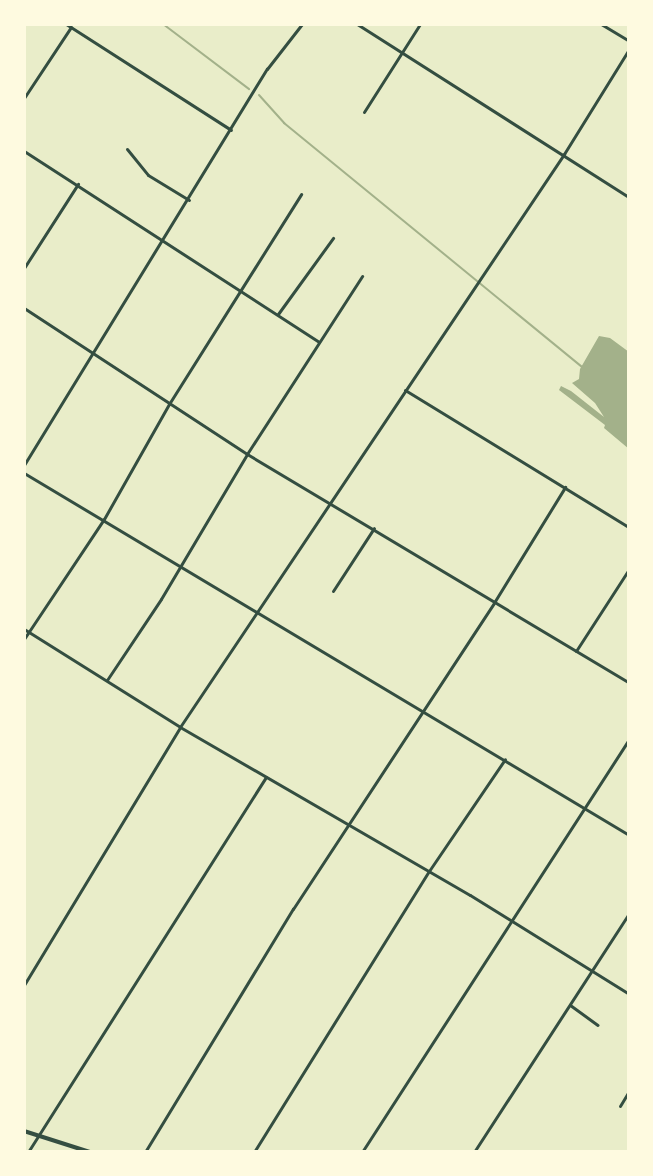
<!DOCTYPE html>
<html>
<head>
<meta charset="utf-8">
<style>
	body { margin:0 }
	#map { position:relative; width:653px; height:1176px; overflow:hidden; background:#e9edc9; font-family:Manrope,sans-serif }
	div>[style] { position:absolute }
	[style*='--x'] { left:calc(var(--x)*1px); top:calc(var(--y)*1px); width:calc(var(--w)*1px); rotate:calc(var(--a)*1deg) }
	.water>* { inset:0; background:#a3b18a }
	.stream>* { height:2px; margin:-1px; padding:0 1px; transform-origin:1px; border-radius:1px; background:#a3b18a }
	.minor>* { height:3px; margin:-1.5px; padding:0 1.5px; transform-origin:1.5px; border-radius:1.5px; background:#344e41 }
	.tertiary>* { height:4px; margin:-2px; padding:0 2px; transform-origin:2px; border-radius:2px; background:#344e41 }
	span { translate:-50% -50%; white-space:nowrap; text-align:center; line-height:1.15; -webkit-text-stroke:7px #fefae0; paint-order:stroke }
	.frame { position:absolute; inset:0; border:26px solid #fefae0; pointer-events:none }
</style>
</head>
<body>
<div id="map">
	<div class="water">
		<div style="clip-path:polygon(599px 336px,610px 338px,629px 352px,629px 449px,604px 428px,605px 425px,559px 390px,561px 386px,571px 391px,604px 417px,595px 403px,572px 383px,579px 379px,580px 369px)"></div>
	</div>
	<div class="stream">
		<div style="--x:163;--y:24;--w:108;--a:37.1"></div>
		<div style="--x:259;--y:95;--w:38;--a:48"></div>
		<div style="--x:284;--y:123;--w:385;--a:39.3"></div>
	</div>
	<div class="minor">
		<div style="--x:66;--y:24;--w:196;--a:32.7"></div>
		<div style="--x:357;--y:24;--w:322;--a:32.5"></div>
		<div style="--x:601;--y:24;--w:33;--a:31"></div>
		<div style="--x:24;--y:98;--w:85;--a:-56.5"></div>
		<div style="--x:364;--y:112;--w:104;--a:-57.5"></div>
		<div style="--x:127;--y:149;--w:33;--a:51"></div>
		<div style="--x:148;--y:175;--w:48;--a:31.4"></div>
		<div style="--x:24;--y:151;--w:351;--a:32.9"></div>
		<div style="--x:24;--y:268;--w:100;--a:-57.3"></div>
		<div style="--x:24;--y:308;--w:267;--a:33.2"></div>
		<div style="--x:247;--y:454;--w:445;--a:30.9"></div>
		<div style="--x:278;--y:314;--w:94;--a:-54.1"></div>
		<div style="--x:405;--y:390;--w:263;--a:31.5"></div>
		<div style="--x:24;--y:465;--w:465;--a:-58.5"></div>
		<div style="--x:267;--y:69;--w:57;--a:-52.1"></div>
		<div style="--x:24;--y:473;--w:705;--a:30.89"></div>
		<div style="--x:333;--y:591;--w:75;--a:-56.9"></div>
		<div style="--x:24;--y:629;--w:184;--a:32.1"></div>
		<div style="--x:180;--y:727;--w:335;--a:30.1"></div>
		<div style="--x:470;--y:895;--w:187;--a:31.9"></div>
		<div style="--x:24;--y:639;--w:144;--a:-56.3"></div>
		<div style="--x:104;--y:519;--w:132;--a:-60.5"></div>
		<div style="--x:169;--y:404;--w:248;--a:-57.8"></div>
		<div style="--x:576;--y:651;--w:98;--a:-57.1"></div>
		<div style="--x:107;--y:680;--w:97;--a:-56.3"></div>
		<div style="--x:161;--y:599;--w:169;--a:-59.3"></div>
		<div style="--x:247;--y:454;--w:212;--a:-57.1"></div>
		<div style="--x:24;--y:985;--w:301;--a:-58.8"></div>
		<div style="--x:180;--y:727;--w:690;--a:-56.17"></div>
		<div style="--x:564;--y:154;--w:123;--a:-58.2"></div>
		<div style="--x:570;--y:1005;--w:34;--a:36"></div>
		<div style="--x:620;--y:1106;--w:17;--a:-59"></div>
		<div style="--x:28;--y:1152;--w:444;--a:-57.6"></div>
		<div style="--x:145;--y:1152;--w:285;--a:-58.7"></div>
		<div style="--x:293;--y:909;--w:368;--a:-56.7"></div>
		<div style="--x:495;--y:601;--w:134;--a:-58.4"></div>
		<div style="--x:254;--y:1152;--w:331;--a:-58.1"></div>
		<div style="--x:429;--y:871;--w:135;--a:-55.8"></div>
		<div style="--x:362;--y:1152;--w:492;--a:-57.1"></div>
		<div style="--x:474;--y:1152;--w:285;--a:-57"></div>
	</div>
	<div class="tertiary">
		<div style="--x:24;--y:1131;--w:69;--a:17.7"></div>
	</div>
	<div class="frame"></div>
</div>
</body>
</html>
